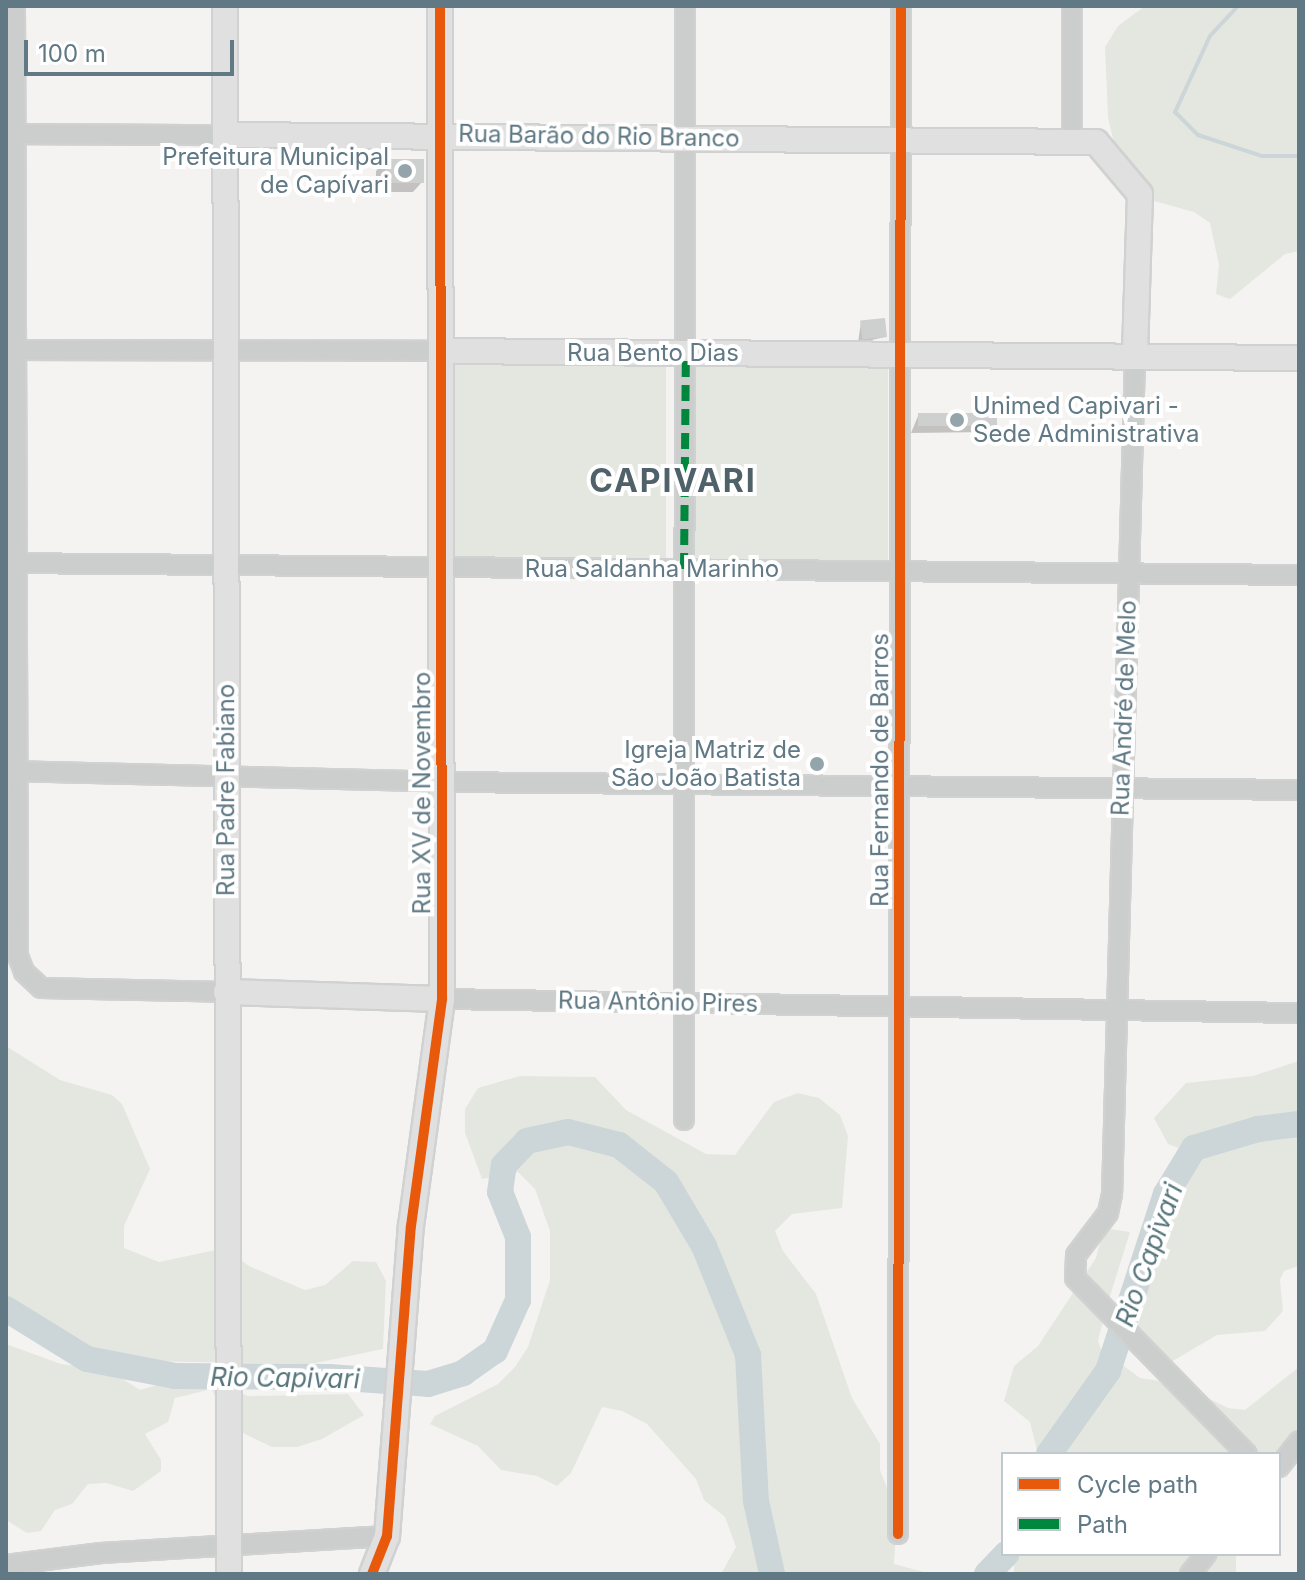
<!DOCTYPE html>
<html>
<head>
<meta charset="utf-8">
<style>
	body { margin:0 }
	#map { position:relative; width:1305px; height:1580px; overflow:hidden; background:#f4f3f1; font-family:Inter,sans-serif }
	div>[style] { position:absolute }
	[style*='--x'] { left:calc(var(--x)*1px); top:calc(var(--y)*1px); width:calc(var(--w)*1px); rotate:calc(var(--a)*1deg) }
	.green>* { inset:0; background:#e4e7df; transform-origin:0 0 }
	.shadow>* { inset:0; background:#0003 }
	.stream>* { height:4px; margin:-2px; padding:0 2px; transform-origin:2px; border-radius:2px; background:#ccd6d8 }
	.river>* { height:26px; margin:-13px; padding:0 13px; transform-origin:13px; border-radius:13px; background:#ccd6d8 }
	.building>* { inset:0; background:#ced0cf; transform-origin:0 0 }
	.roads { filter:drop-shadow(2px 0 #d0d1d1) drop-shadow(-2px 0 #d0d1d1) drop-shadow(0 2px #d0d1d1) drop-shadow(0 -2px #d0d1d1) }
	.minor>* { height:18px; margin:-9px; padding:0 9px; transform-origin:9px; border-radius:9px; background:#cccdcd }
	.major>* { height:24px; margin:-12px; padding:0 12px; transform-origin:12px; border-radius:12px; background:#e0e0e0 }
	.quiet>* { height:8px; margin-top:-4px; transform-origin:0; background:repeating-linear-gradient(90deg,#00873e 0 16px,transparent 0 24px) }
	.cycleway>* { height:10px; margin:-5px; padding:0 5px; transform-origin:5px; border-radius:5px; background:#e8590c }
	.dots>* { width:22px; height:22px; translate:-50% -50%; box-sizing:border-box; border:4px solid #fff; border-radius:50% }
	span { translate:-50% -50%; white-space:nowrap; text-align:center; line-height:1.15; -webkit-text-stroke:8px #fff; paint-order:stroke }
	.street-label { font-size:24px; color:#607985 }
	.poi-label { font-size:24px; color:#607985 }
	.right { translate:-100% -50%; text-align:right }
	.left { translate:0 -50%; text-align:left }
	.water-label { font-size:26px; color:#58767c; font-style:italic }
	.district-label { font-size:32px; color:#4f6169; font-weight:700; letter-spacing:2px }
	.frame { position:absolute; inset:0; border:8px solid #607985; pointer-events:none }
	.legend { position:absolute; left:1001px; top:1452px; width:280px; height:104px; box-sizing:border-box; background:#fff; border:2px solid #bfc9ce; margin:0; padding:10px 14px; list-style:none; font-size:24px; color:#607985 }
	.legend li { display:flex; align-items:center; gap:16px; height:40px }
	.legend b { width:40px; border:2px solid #bfc9ce }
	.scale { position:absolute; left:24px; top:40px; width:210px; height:36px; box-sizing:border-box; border:4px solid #607985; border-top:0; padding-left:10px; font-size:24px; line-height:28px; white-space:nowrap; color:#607985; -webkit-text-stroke:6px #fff; paint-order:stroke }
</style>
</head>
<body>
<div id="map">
	<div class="green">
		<div style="clip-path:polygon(1145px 6px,1299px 6px,1299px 251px,1285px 254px,1230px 299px,1216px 294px,1219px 265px,1210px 223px,1194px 212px,1129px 194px,1107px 174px,1107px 162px,1116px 151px,1108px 118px,1105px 47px,1118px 26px)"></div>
		<div style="left:452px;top:358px;width:214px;height:203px"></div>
		<div style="left:695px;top:364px;width:193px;height:199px"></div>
		<div style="clip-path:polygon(6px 1046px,60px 1080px,112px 1095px,122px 1104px,150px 1169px,124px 1226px,124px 1248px,159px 1262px,225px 1248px,249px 1266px,305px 1290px,325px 1285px,353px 1261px,376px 1262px,386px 1281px,383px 1349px,311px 1364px,136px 1361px,78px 1343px,12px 1309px,6px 1304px)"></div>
		<div style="clip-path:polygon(1299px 1061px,1299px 1266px,1284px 1271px,1280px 1280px,1283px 1311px,1265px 1331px,1217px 1335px,1171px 1362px,1136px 1355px,1129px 1322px,1144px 1257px,1200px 1156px,1168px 1144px,1154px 1118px,1186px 1083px,1253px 1076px)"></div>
		<div style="clip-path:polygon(520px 1076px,595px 1077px,626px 1110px,706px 1154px,735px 1155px,774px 1102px,798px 1093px,819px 1098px,840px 1115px,848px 1136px,842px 1208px,792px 1214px,775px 1231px,783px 1251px,816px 1294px,852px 1398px,880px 1444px,880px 1470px,897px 1514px,894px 1564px,931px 1574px,721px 1574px,736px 1547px,725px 1517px,704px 1500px,696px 1479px,647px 1424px,622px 1411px,602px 1407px,571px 1473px,557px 1486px,537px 1476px,501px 1470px,478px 1446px,430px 1424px,435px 1416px,498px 1384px,515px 1367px,528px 1347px,550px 1280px,550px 1231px,535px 1189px,518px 1172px,482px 1179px,465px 1133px,465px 1109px,478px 1088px)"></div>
		<div style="clip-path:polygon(1104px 1228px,1130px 1232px,1106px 1309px,1098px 1341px,1101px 1349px,1140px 1378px,1179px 1384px,1228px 1408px,1245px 1410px,1299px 1367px,1299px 1432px,1273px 1454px,1038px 1454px,1030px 1422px,1004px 1401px,1014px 1366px,1038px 1346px,1096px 1258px)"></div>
		<div style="clip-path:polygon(6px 1344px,61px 1364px,107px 1369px,140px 1390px,181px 1378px,206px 1379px,248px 1396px,348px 1394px,364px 1415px,322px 1439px,297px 1447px,272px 1447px,226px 1425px,212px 1389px,175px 1398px,168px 1422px,145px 1434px,161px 1460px,161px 1471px,133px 1491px,106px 1483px,88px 1484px,72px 1504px,55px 1510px,41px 1531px,27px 1533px,6px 1520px)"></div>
		<div style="left:1014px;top:1554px;width:222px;height:23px"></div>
	</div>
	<div class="shadow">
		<div style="clip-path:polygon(386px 161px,422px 182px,413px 192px,376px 192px,376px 171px)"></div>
		<div style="clip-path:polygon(861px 322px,885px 337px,858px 343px)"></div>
		<div style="clip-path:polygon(918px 416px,995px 425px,988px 432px,911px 433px)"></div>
	</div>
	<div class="stream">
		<div style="--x:1238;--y:6;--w:41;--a:133"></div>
		<div style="--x:1210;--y:36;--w:84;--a:114.7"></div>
		<div style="--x:1175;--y:112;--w:33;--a:45"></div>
		<div style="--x:1198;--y:135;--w:67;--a:18.2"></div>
		<div style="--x:1262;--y:156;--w:37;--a:0"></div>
	</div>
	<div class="river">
		<div style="--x:6;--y:1309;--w:95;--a:31.7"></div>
		<div style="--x:87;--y:1359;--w:90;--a:10.9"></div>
		<div style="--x:175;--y:1376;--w:154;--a:0.4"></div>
		<div style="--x:329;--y:1377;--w:99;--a:4"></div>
		<div style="--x:428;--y:1384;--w:37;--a:-17"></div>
		<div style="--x:463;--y:1373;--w:39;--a:-35"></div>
		<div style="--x:495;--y:1351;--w:56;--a:-65.7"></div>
		<div style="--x:518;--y:1300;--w:63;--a:-90"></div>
		<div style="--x:518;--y:1237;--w:48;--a:-111.8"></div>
		<div style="--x:500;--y:1192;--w:27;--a:-82"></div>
		<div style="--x:504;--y:1165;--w:33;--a:-46"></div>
		<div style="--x:527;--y:1141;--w:42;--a:-12.4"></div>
		<div style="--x:568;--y:1132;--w:53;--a:14.3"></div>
		<div style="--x:619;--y:1145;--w:60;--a:38.2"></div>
		<div style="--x:666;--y:1182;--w:74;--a:59.3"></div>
		<div style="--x:704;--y:1246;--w:118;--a:68"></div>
		<div style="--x:748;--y:1355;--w:146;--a:86.9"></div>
		<div style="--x:756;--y:1501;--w:75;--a:77.6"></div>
		<div style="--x:1049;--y:1454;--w:102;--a:-54.6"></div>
		<div style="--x:1108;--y:1371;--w:186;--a:-71.9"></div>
		<div style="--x:1166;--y:1194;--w:54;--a:-58.7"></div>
		<div style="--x:1194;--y:1148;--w:67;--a:-16.5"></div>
		<div style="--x:1258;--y:1129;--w:41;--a:-7"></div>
		<div style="--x:987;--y:1574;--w:28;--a:-46"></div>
	</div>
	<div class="building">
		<div style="left:385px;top:159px;width:39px;height:24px"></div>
		<div style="left:885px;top:318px;width:19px;height:25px;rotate:84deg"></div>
		<div style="left:997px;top:413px;width:13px;height:79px;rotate:90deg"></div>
	</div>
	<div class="roads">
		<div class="minor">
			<div style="--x:15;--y:6;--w:950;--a:89.82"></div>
			<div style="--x:18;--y:956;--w:17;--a:69"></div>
			<div style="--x:24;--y:972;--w:23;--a:43"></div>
			<div style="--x:41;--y:988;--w:185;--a:1.2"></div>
			<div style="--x:1072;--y:6;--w:136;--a:90"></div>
			<div style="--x:6;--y:134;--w:219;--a:0.3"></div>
			<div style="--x:6;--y:350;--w:436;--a:0.1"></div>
			<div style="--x:1135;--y:357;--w:837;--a:91.57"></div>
			<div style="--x:1112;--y:1194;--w:19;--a:102"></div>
			<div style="--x:1108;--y:1213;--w:53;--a:127.3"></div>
			<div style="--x:1076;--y:1255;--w:23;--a:92"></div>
			<div style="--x:1075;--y:1278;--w:246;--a:45.7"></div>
			<div style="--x:6;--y:563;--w:1293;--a:0.53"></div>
			<div style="--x:6;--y:771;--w:436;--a:1.4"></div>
			<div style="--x:442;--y:782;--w:857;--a:0.53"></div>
			<div style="--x:442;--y:999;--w:857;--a:0.94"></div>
			<div style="--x:684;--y:1120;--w:1114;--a:-89.95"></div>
			<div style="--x:1279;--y:1467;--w:33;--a:-52"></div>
			<div style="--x:898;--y:1534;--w:1528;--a:-89.89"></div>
			<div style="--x:6;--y:1565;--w:96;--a:-7.2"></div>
			<div style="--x:101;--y:1553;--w:287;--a:-3.4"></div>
			<div style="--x:1190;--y:1574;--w:26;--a:-51"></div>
		</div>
		<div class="major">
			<div style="--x:225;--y:6;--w:1568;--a:89.85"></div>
			<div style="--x:225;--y:135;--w:871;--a:0.46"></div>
			<div style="--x:1096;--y:142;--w:68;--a:49.8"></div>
			<div style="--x:1140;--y:194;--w:163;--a:91.8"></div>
			<div style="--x:442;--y:351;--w:857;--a:0.47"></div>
			<div style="--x:226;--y:992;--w:216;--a:1.9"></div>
			<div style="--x:372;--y:1574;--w:41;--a:-68.5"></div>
			<div style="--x:387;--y:1536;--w:311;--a:-85.6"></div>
			<div style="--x:411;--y:1226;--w:229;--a:-82.2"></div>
			<div style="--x:442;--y:999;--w:993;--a:-90.12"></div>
		</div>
	</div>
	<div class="quiet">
		<div style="--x:684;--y:569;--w:216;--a:-89.5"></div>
	</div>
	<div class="cycleway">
		<div style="--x:898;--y:1534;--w:1528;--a:-89.89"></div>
		<div style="--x:372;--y:1574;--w:41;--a:-68.5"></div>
		<div style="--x:387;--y:1536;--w:311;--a:-85.6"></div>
		<div style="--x:411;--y:1226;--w:229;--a:-82.2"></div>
		<div style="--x:442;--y:999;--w:993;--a:-90.12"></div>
	</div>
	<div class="dots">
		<div style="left:405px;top:171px;background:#94a4ab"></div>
		<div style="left:957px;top:420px;background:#94a4ab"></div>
		<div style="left:817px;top:764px;background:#94a4ab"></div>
	</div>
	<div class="street-label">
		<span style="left:599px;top:136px;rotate:1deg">Rua Barão do Rio Branco</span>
		<span style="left:653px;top:353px">Rua Bento Dias</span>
		<span style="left:652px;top:569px">Rua Saldanha Marinho</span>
		<span style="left:1124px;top:708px;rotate:-88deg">Rua André de Melo</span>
		<span style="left:880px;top:770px;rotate:-90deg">Rua Fernando de Barros</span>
		<span style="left:226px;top:790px;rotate:-90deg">Rua Padre Fabiano</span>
		<span style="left:422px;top:793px;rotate:-90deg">Rua XV de Novembro</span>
		<span style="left:658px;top:1002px;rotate:1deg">Rua Antônio Pires</span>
	</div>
	<div class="poi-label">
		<span class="right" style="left:389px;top:171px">Prefeitura Municipal<br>de Capívari</span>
		<span class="left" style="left:973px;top:420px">Unimed Capivari -<br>Sede Administrativa</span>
		<span class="right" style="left:801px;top:764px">Igreja Matriz de<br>São João Batista</span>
	</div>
	<div class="water-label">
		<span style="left:1149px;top:1255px;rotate:-70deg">Rio Capivari</span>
		<span style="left:285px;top:1378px;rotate:1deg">Rio Capivari</span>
	</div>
	<div class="district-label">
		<span style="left:673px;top:481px">CAPIVARI</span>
	</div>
	<div class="frame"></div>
	<ul class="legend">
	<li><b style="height:10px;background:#e8590c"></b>Cycle path</li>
	<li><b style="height:10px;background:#00873e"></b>Path</li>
	</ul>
	<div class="scale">100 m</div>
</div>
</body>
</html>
